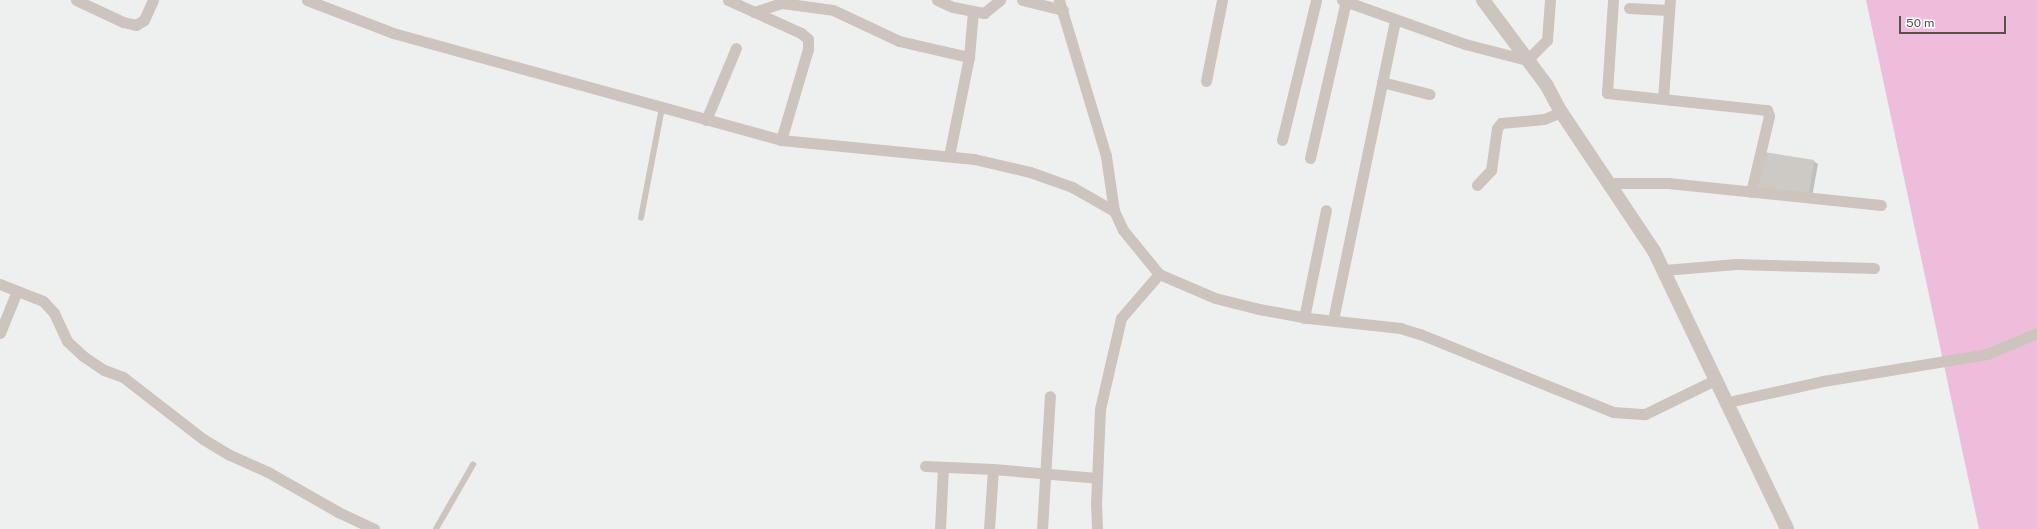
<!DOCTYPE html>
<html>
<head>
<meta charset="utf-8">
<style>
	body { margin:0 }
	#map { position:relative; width:2037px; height:529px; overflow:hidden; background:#eef0f0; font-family:"Public Sans",sans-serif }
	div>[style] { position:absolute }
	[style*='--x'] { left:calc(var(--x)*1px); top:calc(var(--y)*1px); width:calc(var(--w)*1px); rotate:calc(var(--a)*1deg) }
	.green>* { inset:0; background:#edbddb }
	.shadow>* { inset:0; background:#0003 }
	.building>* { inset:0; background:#cdcac5; transform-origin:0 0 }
	.service>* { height:5.5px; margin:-2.75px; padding:0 2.75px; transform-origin:2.75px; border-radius:2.75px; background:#ccc4bd }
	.minor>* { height:11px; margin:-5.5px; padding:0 5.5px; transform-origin:5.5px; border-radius:5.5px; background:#ccc4bd }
	.tertiary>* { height:14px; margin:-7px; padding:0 7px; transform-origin:7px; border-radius:7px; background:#ccc4bd }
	span { translate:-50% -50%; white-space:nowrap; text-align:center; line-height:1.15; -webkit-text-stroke:3px #fff; paint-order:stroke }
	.scale { position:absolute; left:1899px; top:16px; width:107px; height:18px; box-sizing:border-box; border:2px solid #5a5047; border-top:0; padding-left:5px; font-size:12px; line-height:14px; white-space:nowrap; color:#5a5047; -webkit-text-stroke:3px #fff; paint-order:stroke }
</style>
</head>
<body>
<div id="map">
	<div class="green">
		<div style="clip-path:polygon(1866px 0,2037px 0,2037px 529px,1979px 529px)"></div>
	</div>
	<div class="shadow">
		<div style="clip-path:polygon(1813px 161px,1818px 164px,1812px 197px,1764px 189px)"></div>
	</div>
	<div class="building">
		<div style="left:1764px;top:152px;width:51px;height:36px;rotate:9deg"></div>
	</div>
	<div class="service">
		<div style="--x:641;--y:218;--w:112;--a:-79.2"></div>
		<div style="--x:436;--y:529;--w:74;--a:-60"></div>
	</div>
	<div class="minor">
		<div style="--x:76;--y:0;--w:52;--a:25.1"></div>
		<div style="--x:123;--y:22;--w:13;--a:13"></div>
		<div style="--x:136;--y:25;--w:9;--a:-32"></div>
		<div style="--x:144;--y:20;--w:22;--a:-66"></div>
		<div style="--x:307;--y:0;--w:92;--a:21"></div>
		<div style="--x:393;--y:33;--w:402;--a:15.4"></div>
		<div style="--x:781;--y:140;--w:194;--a:5.6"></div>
		<div style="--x:974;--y:159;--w:57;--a:13.1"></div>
		<div style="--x:1030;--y:172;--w:45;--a:19.7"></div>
		<div style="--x:1072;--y:187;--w:48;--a:29.7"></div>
		<div style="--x:1114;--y:211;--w:56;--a:-98.3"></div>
		<div style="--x:1106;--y:156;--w:163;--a:-106.8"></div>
		<div style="--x:728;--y:0;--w:80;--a:24.3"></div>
		<div style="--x:801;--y:33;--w:9;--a:41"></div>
		<div style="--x:808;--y:39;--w:10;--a:90"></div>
		<div style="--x:808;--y:49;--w:95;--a:106.5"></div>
		<div style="--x:937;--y:0;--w:17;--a:24"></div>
		<div style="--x:953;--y:7;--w:32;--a:11"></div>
		<div style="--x:984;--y:13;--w:21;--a:-39"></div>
		<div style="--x:1022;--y:0;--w:42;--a:13.7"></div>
		<div style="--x:1342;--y:0;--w:131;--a:19.7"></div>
		<div style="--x:1465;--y:44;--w:64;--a:14.5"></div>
		<div style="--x:1527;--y:60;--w:28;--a:-45"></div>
		<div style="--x:1547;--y:40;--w:40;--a:-85.7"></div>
		<div style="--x:1613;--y:0;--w:93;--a:93.7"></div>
		<div style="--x:1607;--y:93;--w:161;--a:6.1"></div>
		<div style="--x:1767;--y:110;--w:6;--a:72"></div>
		<div style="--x:1769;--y:116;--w:78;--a:103.3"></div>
		<div style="--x:1629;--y:8;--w:39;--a:3"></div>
		<div style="--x:754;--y:12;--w:29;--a:-18"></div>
		<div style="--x:782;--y:3;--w:51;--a:7.8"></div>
		<div style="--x:833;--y:10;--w:73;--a:25.2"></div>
		<div style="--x:899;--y:41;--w:72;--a:12.9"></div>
		<div style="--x:1206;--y:81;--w:83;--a:-78.8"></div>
		<div style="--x:1382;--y:82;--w:49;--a:14.3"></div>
		<div style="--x:1663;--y:99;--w:99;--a:-86"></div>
		<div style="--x:706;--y:120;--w:78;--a:-67.4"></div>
		<div style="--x:1282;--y:140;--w:144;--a:-76.3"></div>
		<div style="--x:949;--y:156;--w:101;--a:-78.6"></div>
		<div style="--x:969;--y:57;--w:46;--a:-85"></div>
		<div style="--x:1310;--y:158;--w:161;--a:-77.1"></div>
		<div style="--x:1610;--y:183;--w:58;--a:0"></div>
		<div style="--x:1668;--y:183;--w:214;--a:5.9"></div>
		<div style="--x:1477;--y:185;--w:21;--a:-47"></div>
		<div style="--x:1491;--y:170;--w:42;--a:-81.9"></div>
		<div style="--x:1497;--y:128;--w:6;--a:-51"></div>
		<div style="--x:1501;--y:123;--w:43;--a:-5.3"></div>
		<div style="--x:1544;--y:119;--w:18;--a:-22"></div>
		<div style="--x:1664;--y:270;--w:72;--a:-4.8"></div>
		<div style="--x:1736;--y:264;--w:138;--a:1.7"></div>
		<div style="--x:1159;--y:274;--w:61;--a:23.2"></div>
		<div style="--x:1215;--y:298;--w:45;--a:14"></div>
		<div style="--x:1259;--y:309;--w:50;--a:10.4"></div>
		<div style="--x:1308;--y:318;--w:93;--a:6.2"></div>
		<div style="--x:1400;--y:328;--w:21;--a:17"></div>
		<div style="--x:1420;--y:334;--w:208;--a:22"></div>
		<div style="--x:1613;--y:412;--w:32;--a:4"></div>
		<div style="--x:1645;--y:414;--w:80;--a:-25.9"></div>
		<div style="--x:0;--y:284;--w:46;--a:21.6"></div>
		<div style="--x:43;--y:301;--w:16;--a:47"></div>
		<div style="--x:54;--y:313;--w:31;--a:65"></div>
		<div style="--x:67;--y:341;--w:22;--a:43"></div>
		<div style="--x:83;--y:356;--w:25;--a:34"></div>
		<div style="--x:104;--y:370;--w:20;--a:20"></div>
		<div style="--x:123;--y:377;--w:101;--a:37.8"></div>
		<div style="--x:203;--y:439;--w:31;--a:31"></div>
		<div style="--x:230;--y:455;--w:42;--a:24.1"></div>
		<div style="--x:268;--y:472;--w:81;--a:29.7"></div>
		<div style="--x:338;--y:512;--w:40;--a:25"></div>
		<div style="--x:1304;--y:318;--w:110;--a:-78.5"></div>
		<div style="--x:1333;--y:320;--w:306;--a:-78.3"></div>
		<div style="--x:0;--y:333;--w:45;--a:-68"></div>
		<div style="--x:1728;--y:402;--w:97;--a:-12.5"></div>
		<div style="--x:1823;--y:381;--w:166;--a:-9.3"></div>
		<div style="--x:1987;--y:354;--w:54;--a:-22.8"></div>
		<div style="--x:925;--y:466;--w:68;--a:2.5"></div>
		<div style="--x:940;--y:529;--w:62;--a:-87.2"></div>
		<div style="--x:989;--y:529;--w:60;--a:-86.2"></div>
		<div style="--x:993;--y:469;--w:104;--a:4.9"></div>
		<div style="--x:1042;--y:529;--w:133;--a:-86.6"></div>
		<div style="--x:1097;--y:529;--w:24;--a:-92"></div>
		<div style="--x:1096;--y:505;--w:96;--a:-87.6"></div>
		<div style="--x:1100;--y:409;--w:93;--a:-77"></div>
		<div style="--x:1121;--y:318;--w:58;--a:-49.2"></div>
		<div style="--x:1159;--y:274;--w:57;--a:-129.3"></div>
		<div style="--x:1123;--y:230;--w:21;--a:-115"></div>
	</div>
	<div class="tertiary">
		<div style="--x:1483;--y:0;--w:107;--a:53.3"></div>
		<div style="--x:1547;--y:86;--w:30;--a:62"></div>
		<div style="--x:1561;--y:112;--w:167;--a:56.2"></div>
		<div style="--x:1654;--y:251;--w:308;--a:64.4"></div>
	</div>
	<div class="scale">50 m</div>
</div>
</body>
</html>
